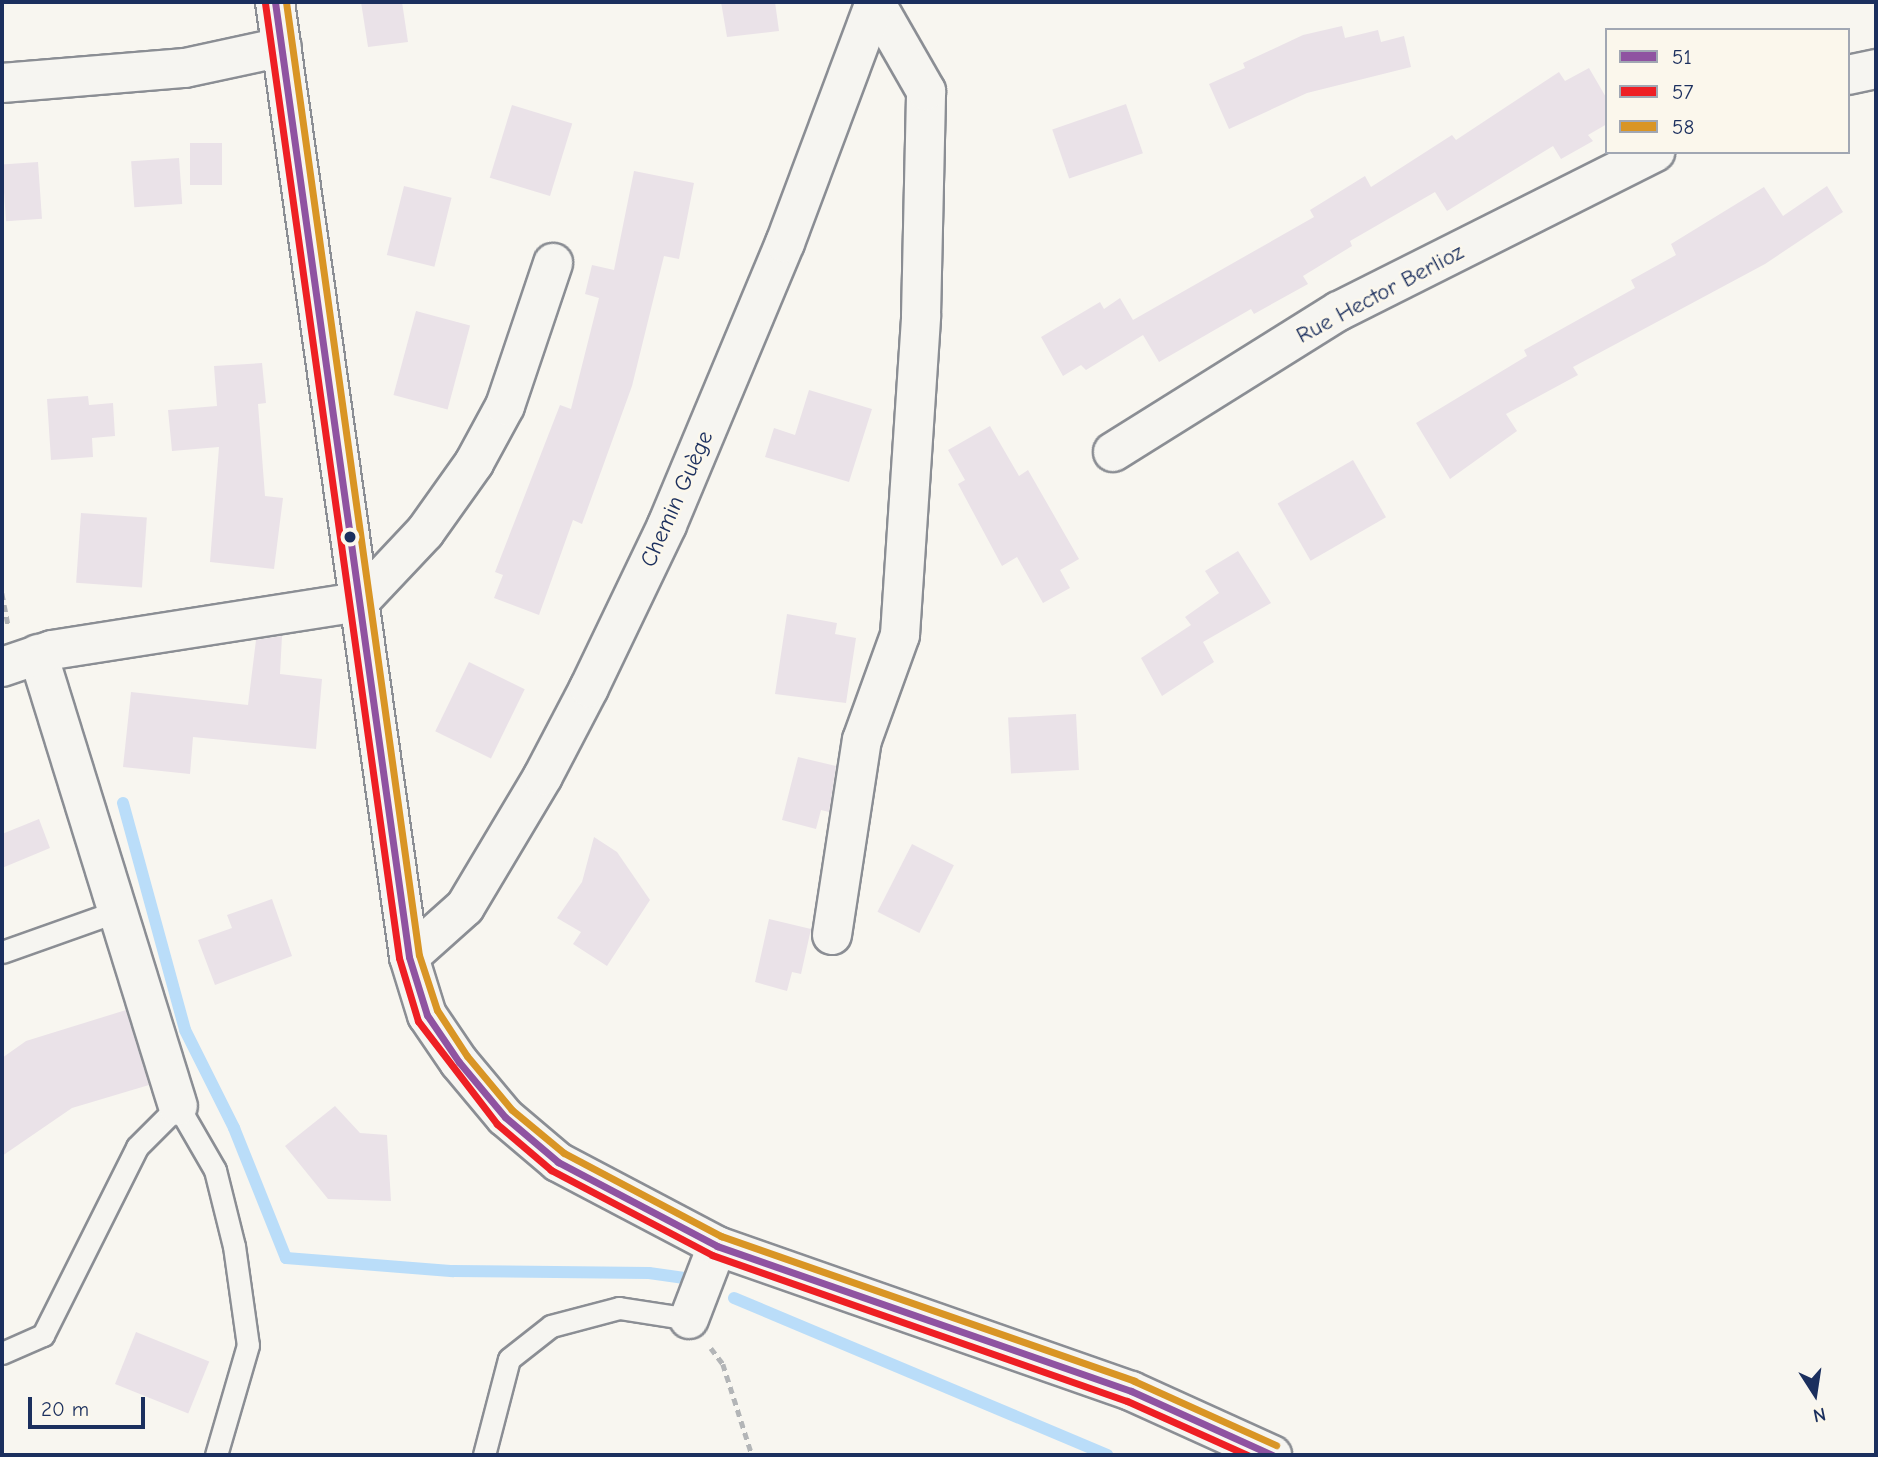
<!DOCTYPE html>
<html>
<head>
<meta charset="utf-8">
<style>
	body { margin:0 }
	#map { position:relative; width:1878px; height:1457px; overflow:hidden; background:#f8f6f0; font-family:"Comic Neue",sans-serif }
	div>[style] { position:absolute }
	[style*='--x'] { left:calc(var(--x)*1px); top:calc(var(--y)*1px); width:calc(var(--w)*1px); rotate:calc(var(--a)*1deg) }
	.stream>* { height:12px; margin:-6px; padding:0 6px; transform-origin:6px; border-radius:6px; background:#baddf9 }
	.building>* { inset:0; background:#eae2e8; transform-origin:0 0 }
	.path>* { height:4.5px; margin-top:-2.25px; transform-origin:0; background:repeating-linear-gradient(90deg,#b3b5b7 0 7px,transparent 0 12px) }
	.roads { filter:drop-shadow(2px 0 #8b8e94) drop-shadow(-2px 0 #8b8e94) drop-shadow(0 2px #8b8e94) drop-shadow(0 -2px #8b8e94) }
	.service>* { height:21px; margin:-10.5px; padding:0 10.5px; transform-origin:10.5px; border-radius:10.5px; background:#f6f5f1 }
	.minor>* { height:38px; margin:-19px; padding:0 19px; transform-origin:19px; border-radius:19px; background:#f6f5f1 }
	.secondary>* { height:38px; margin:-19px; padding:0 19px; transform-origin:19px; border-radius:19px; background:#f6f5f1 }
	.bus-1>* { height:7px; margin:-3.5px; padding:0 3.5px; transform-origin:3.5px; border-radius:3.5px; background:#8f53a1 }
	.bus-2>* { height:7px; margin:-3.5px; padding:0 3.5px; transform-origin:3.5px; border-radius:3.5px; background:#ee1f24 }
	.bus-3>* { height:7px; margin:-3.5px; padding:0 3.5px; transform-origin:3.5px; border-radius:3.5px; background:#d99525 }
	.dots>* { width:19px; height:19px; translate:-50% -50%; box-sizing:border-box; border:4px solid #fbf7ec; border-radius:50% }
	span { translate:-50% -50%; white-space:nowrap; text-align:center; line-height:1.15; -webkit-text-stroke:5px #fbf7ec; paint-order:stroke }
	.street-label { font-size:23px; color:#1b2f5e }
	.frame { position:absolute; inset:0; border:4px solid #1b2f5e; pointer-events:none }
	.legend { position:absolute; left:1605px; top:28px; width:245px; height:126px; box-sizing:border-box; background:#fbf7ec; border:2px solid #a1a7b3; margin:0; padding:9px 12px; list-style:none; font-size:21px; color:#1b2f5e }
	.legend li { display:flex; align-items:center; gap:14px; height:35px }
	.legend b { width:35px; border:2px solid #a1a7b3 }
	.north { position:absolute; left:1780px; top:1359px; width:70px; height:70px; -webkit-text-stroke:5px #fbf7ec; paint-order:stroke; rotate:168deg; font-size:19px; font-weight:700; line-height:28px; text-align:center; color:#1b2f5e }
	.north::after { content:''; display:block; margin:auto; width:24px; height:32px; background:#1b2f5e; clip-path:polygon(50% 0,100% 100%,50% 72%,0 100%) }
	.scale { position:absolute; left:28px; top:1397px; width:117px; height:32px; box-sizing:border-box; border:4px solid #1b2f5e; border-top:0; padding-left:9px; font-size:21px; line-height:24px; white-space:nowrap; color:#1b2f5e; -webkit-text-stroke:5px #fbf7ec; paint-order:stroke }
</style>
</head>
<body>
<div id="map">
	<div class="stream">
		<div style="--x:123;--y:803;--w:235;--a:74.7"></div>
		<div style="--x:185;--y:1030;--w:110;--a:63.4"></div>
		<div style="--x:234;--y:1128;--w:140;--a:68.2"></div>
		<div style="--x:286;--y:1258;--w:168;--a:4.5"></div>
		<div style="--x:453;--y:1271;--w:196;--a:0.6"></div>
		<div style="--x:649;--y:1273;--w:34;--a:8"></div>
		<div style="--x:734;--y:1298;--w:405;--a:22.8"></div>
	</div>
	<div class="building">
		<div style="clip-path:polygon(361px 2px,402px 2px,408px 42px,368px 47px)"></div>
		<div style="clip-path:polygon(721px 2px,775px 2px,779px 31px,727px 37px)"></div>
		<div style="clip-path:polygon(1342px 26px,1345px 38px,1378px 30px,1381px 42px,1404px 36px,1411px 67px,1307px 93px,1229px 129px,1209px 84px,1245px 68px,1243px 63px,1303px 35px)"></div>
		<div style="clip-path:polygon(1589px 68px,1607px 99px,1607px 124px,1588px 135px,1593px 141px,1561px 159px,1553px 146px,1447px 211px,1435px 192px,1350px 241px,1352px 246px,1303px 276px,1308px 284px,1254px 314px,1251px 309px,1159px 362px,1143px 335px,1086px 370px,1081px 365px,1063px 376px,1041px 337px,1100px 302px,1104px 309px,1120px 298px,1133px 320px,1314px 217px,1310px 210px,1365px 176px,1371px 187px,1452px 135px,1456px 140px,1559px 72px,1565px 81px)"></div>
		<div style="left:1126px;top:104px;width:52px;height:78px;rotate:71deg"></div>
		<div style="left:512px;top:105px;width:63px;height:76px;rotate:17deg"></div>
		<div style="left:190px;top:143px;width:32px;height:42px"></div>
		<div style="left:179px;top:158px;width:46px;height:48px;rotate:86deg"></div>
		<div style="left:38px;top:162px;width:57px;height:36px;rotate:86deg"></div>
		<div style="clip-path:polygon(634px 171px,694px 183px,679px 259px,664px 256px,632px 386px,582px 524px,573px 520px,539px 615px,494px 598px,503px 575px,495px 572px,560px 405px,571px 409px,599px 298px,585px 294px,592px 265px,614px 270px)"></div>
		<div style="left:404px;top:186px;width:49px;height:71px;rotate:14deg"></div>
		<div style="clip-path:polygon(1827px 186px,1843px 212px,1765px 264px,1573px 367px,1578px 375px,1506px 414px,1517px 431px,1450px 479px,1416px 423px,1527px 356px,1524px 350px,1635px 288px,1631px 280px,1676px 255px,1671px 244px,1764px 187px,1783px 216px)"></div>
		<div style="left:416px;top:311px;width:56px;height:87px;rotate:15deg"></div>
		<div style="clip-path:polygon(262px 363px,266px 403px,258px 404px,265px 496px,283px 498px,274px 569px,210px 562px,219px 447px,172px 451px,168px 410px,217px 406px,214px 366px)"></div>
		<div style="clip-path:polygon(809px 390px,872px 409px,849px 482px,765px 457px,774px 428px,795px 435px)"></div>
		<div style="clip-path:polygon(88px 396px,89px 405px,113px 403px,115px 436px,92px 438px,93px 457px,51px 460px,47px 399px)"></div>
		<div style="clip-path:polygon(990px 426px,1019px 476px,1028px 470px,1079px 559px,1060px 570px,1070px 588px,1043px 603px,1017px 557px,1002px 566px,958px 484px,965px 480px,948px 450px)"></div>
		<div style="left:1353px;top:460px;width:66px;height:87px;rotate:60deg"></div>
		<div style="left:81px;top:513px;width:66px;height:70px;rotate:4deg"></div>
		<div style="clip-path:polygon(1238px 551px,1271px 603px,1203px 642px,1214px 662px,1162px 696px,1141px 658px,1191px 625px,1185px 617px,1219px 593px,1205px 571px)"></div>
		<div style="clip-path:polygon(787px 614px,837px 623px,835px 634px,856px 638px,846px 703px,775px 694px)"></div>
		<div style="clip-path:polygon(282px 636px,280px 674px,322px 679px,316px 749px,193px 737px,190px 774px,123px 767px,131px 692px,248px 705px,256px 640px)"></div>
		<div style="left:469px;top:662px;width:62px;height:77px;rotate:26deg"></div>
		<div style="left:1076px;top:714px;width:56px;height:68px;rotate:87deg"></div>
		<div style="clip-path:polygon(798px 757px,836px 766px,829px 812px,821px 810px,816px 829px,782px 820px)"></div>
		<div style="clip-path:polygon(39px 819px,50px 848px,2px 868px,2px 834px)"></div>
		<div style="clip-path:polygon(594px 837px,617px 852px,650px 900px,607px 966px,573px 944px,581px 932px,557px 918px,582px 882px)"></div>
		<div style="left:912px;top:844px;width:47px;height:76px;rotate:27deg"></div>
		<div style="clip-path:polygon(272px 899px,292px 956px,215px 985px,198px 940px,232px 928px,227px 915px)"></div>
		<div style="clip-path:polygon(769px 919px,811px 929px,801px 974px,792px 972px,787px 991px,755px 982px)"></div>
		<div style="clip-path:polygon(126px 1010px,149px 1085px,72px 1108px,2px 1156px,2px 1058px,26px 1041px)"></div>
		<div style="clip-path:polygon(335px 1106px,360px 1133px,387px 1135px,391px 1201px,328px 1199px,285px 1146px)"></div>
		<div style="left:136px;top:1332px;width:79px;height:56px;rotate:22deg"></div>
	</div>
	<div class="path">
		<div style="--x:2;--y:593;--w:32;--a:79"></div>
		<div style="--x:711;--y:1348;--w:20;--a:53"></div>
		<div style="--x:723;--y:1364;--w:96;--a:72.3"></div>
	</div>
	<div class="roads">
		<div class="service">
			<div style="--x:2;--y:952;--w:123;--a:-19.5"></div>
			<div style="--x:2;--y:1353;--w:45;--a:-23.7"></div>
			<div style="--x:43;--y:1335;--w:210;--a:-63.4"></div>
			<div style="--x:137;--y:1147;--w:58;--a:-45"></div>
			<div style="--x:178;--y:1106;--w:74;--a:60"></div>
			<div style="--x:215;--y:1170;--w:78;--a:76"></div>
			<div style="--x:234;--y:1246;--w:100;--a:82"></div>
			<div style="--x:248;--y:1345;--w:115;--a:106.2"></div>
			<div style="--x:484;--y:1455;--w:99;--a:-75.4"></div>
			<div style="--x:509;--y:1359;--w:53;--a:-38.2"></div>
			<div style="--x:551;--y:1326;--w:70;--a:-14.8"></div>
			<div style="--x:619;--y:1308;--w:71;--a:8.9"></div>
		</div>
		<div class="minor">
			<div style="--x:1848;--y:75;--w:29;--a:-12"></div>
			<div style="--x:2;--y:83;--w:184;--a:-4.7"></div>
			<div style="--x:185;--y:68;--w:99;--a:-12.2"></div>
			<div style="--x:1113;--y:452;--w:266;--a:-32"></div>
			<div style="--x:1339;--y:311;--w:354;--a:-26.7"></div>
			<div style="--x:38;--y:654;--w:473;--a:72.8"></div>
			<div style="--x:2;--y:667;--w:53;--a:-18.8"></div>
			<div style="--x:52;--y:650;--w:311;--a:-8.9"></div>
			<div style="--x:359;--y:602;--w:96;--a:-46.7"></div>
			<div style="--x:425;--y:532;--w:85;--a:-54.6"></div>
			<div style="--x:474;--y:463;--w:65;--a:-61.5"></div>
			<div style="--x:505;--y:406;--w:151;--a:-71.4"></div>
			<div style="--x:832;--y:935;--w:197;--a:-81.3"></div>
			<div style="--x:862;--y:740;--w:112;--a:-70.1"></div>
			<div style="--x:900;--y:635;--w:320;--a:-86.2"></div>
			<div style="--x:921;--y:316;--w:225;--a:-88.7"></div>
			<div style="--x:926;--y:91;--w:103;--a:-119.8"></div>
			<div style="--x:409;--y:957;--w:75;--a:-41.8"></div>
			<div style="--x:465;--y:907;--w:152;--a:-59.2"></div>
			<div style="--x:543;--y:776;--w:99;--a:-62.4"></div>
			<div style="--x:589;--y:688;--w:181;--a:-64.4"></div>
			<div style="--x:667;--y:525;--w:306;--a:-67.3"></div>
			<div style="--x:785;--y:243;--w:257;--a:-69.5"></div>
			<div style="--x:689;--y:1319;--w:78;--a:-69"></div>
		</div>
		<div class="secondary">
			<div style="--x:275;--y:2;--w:964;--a:82.01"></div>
			<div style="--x:409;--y:957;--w:61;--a:72.8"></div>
			<div style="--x:427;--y:1015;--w:57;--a:55.8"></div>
			<div style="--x:459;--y:1062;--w:72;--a:50.1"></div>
			<div style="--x:505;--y:1117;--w:70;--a:40.3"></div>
			<div style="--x:558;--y:1162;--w:180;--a:27.8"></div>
			<div style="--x:717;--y:1246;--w:439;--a:19.3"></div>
			<div style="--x:1131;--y:1391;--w:155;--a:24.4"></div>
		</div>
	</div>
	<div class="bus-1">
		<div style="--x:275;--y:2;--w:964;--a:82.01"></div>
		<div style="--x:409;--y:957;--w:61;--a:72.8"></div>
		<div style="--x:427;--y:1015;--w:57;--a:55.8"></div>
		<div style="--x:459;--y:1062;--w:72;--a:50.1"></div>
		<div style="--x:505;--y:1117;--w:70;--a:40.3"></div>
		<div style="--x:558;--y:1162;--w:180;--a:27.8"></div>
		<div style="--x:717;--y:1246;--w:439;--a:19.3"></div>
		<div style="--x:1131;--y:1391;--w:155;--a:24.4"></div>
	</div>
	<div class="bus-2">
		<div style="--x:265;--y:3;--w:964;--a:82.01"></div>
		<div style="--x:399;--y:958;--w:66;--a:73.2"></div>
		<div style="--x:418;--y:1021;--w:130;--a:52.5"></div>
		<div style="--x:497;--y:1124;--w:71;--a:40.4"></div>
		<div style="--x:551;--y:1170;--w:182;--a:27.8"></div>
		<div style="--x:712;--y:1255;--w:440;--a:19.4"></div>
		<div style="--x:1127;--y:1401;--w:132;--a:24.2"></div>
	</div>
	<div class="bus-3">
		<div style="--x:286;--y:2;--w:962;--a:82.06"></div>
		<div style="--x:419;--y:955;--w:58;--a:71.9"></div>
		<div style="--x:437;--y:1010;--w:55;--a:56.9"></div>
		<div style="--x:467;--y:1056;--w:70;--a:50.2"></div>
		<div style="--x:512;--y:1110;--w:67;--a:39.6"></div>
		<div style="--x:564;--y:1153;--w:178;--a:27.9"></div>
		<div style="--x:721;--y:1236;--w:438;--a:19.3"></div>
		<div style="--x:1134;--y:1381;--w:156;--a:24.3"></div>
	</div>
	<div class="dots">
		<div style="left:350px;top:537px;background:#1b2f5e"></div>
	</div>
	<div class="street-label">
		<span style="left:1380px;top:294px;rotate:-28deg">Rue Hector Berlioz</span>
		<span style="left:677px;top:499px;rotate:-66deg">Chemin Guège</span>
	</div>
	<div class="frame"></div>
	<ul class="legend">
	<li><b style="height:9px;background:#8f53a1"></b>51</li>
	<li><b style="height:9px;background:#ee1f24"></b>57</li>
	<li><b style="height:9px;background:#d99525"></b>58</li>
	</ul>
	<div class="north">N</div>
	<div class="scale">20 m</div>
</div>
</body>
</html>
